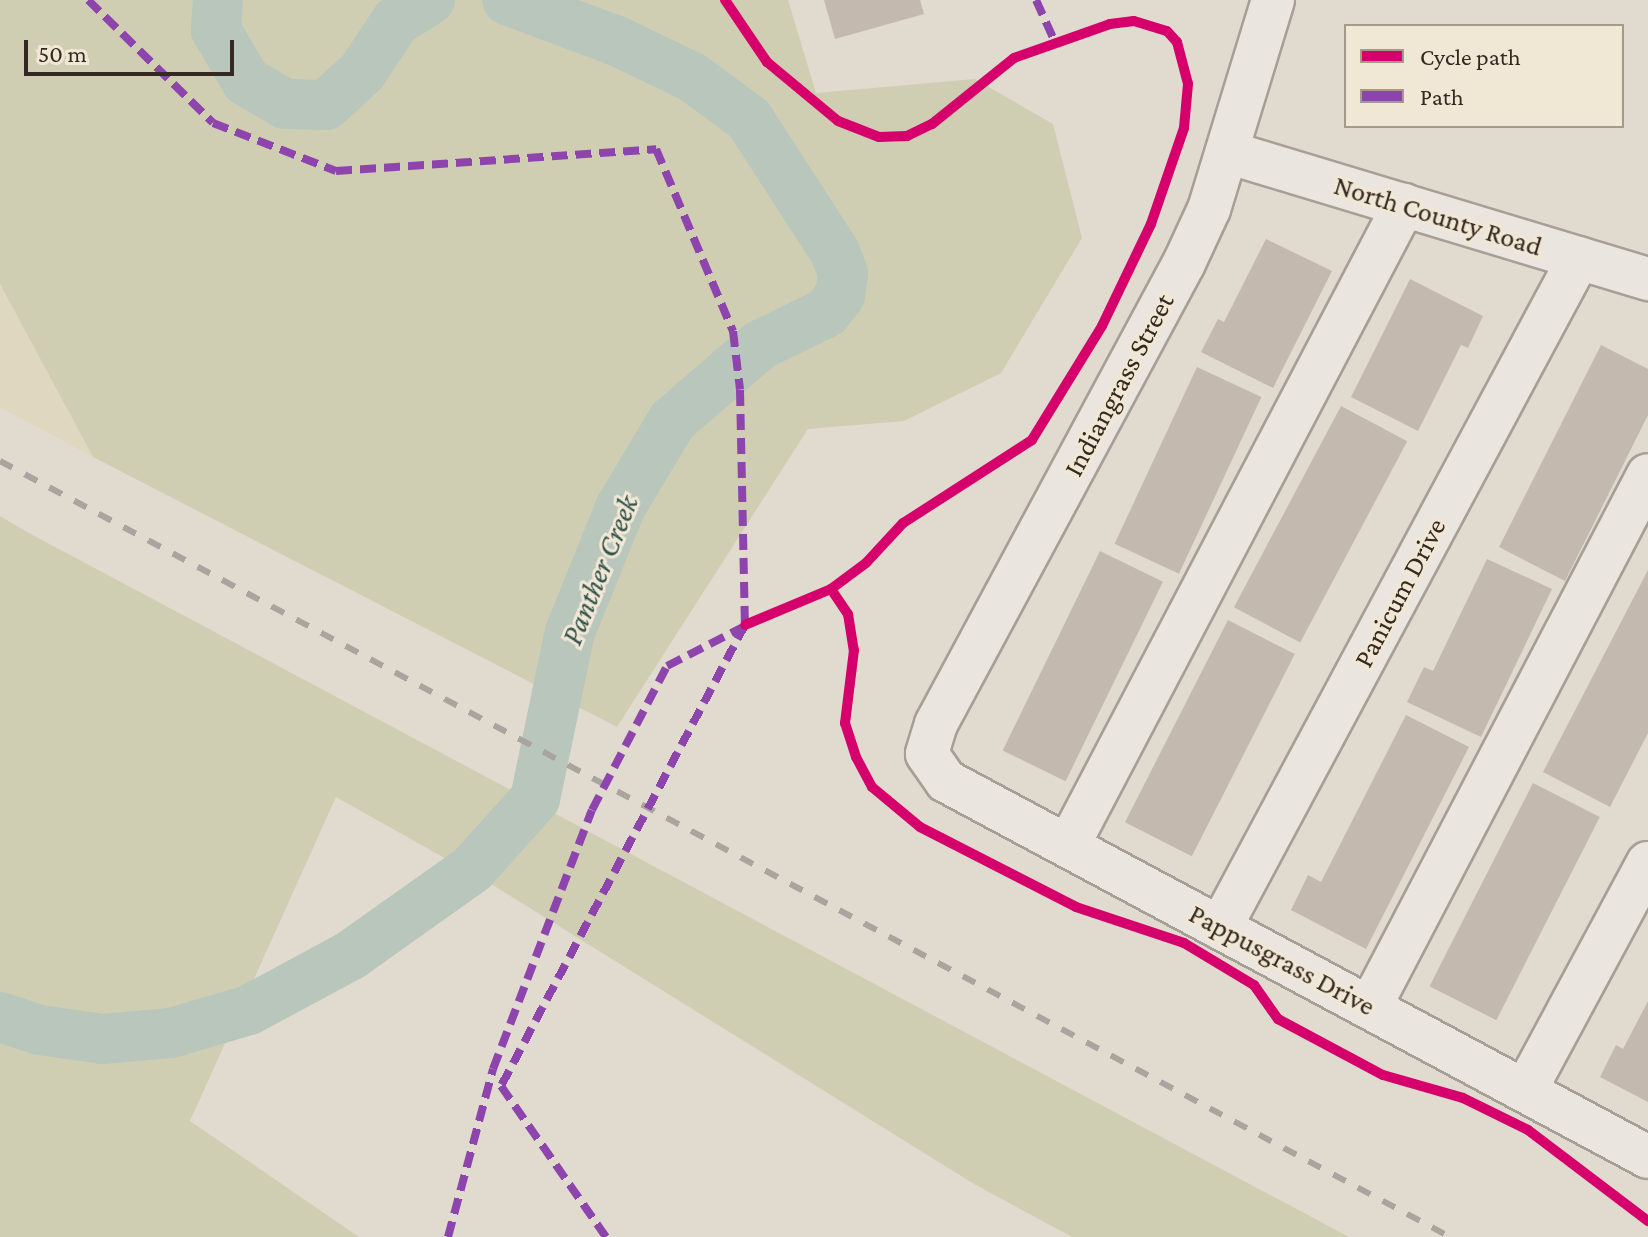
<!DOCTYPE html>
<html>
<head>
<meta charset="utf-8">
<style>
	body { margin:0 }
	#map { position:relative; width:1648px; height:1237px; overflow:hidden; background:#e1dace; font-family:"Crimson Pro",serif }
	div>[style] { position:absolute }
	[style*='--x'] { left:calc(var(--x)*1px); top:calc(var(--y)*1px); width:calc(var(--w)*1px); rotate:calc(var(--a)*1deg) }
	.farmland>* { inset:0; background:#dfd7c0 }
	.green>* { inset:0; background:#d0ceb2 }
	.river>* { height:50px; margin:-25px; padding:0 25px; transform-origin:25px; border-radius:25px; background:#b8c6bc }
	.building>* { inset:0; background:#c4b9af; transform-origin:0 0 }
	.roads { filter:drop-shadow(2px 0 #a69f97) drop-shadow(-2px 0 #a69f97) drop-shadow(0 2px #a69f97) drop-shadow(0 -2px #a69f97) }
	.minor>* { height:42px; margin:-21px; padding:0 21px; transform-origin:21px; border-radius:21px; background:#eae5de }
	.rail>* { height:6px; margin-top:-3px; transform-origin:0; background:repeating-linear-gradient(90deg,#a9a49e 0 14px,transparent 0 28px) }
	.quiet>* { height:8px; margin-top:-4px; transform-origin:0; background:repeating-linear-gradient(90deg,#8e44ad 0 16px,transparent 0 24px) }
	.cycleway>* { height:10px; margin:-5px; padding:0 5px; transform-origin:5px; border-radius:5px; background:#d6006c }
	span { translate:-50% -50%; white-space:nowrap; text-align:center; line-height:1.15; -webkit-text-stroke:6px #f1e7d5; paint-order:stroke }
	.street-label { font-size:28px; color:#342820 }
	.water-label { font-size:30px; color:#31524d; font-style:italic }
	.legend { position:absolute; left:1344px; top:24px; width:280px; height:104px; box-sizing:border-box; background:#f1e7d5; border:2px solid #a59b8d; margin:0; padding:10px 14px; list-style:none; font-size:24px; color:#342820 }
	.legend li { display:flex; align-items:center; gap:16px; height:40px }
	.legend b { width:40px; border:2px solid #a59b8d }
	.scale { position:absolute; left:24px; top:40px; width:210px; height:36px; box-sizing:border-box; border:4px solid #342820; border-top:0; padding-left:10px; font-size:24px; line-height:28px; white-space:nowrap; color:#342820; -webkit-text-stroke:6px #f1e7d5; paint-order:stroke }
</style>
</head>
<body>
<div id="map">
	<div class="farmland">
		<div style="clip-path:polygon(0 284px,93px 457px,0 407px)"></div>
	</div>
	<div class="green">
		<div style="clip-path:polygon(0 0,788px 0,816px 93px,975px 79px,1053px 124px,1082px 238px,1001px 373px,904px 421px,808px 429px,617px 727px,93px 457px,0 284px)"></div>
		<div style="clip-path:polygon(0 516px,27px 532px,1349px 1237px,1072px 1237px,974px 1184px,496px 887px,336px 797px,190px 1121px,359px 1237px,0 1237px)"></div>
	</div>
	<div class="river">
		<div style="--x:218;--y:0;--w:30;--a:94"></div>
		<div style="--x:216;--y:30;--w:59;--a:59.5"></div>
		<div style="--x:246;--y:81;--w:45;--a:30.5"></div>
		<div style="--x:285;--y:104;--w:41;--a:1.4"></div>
		<div style="--x:326;--y:105;--w:49;--a:-42.5"></div>
		<div style="--x:362;--y:72;--w:61;--a:-56.3"></div>
		<div style="--x:396;--y:21;--w:40;--a:-32"></div>
		<div style="--x:0;--y:1017;--w:42;--a:18"></div>
		<div style="--x:40;--y:1030;--w:63;--a:8.3"></div>
		<div style="--x:102;--y:1039;--w:69;--a:-5"></div>
		<div style="--x:171;--y:1033;--w:81;--a:-16.4"></div>
		<div style="--x:249;--y:1010;--w:116;--a:-28.3"></div>
		<div style="--x:351;--y:955;--w:148;--a:-35.4"></div>
		<div style="--x:472;--y:869;--w:94;--a:-48"></div>
		<div style="--x:535;--y:799;--w:171;--a:-78.2"></div>
		<div style="--x:570;--y:632;--w:134;--a:-68"></div>
		<div style="--x:620;--y:508;--w:101;--a:-59.1"></div>
		<div style="--x:672;--y:421;--w:116;--a:-40.8"></div>
		<div style="--x:760;--y:345;--w:73;--a:-25.9"></div>
		<div style="--x:826;--y:313;--w:23;--a:-52"></div>
		<div style="--x:840;--y:295;--w:22;--a:-82"></div>
		<div style="--x:843;--y:273;--w:22;--a:-111"></div>
		<div style="--x:835;--y:252;--w:158;--a:-122.9"></div>
		<div style="--x:749;--y:119;--w:71;--a:-143.6"></div>
		<div style="--x:692;--y:77;--w:83;--a:-154.4"></div>
		<div style="--x:617;--y:41;--w:117;--a:-159.6"></div>
	</div>
	<div class="building">
		<div style="clip-path:polygon(824px 0,920px 0,924px 14px,835px 39px)"></div>
		<div style="clip-path:polygon(1266px 239px,1332px 271px,1273px 388px,1201px 352px,1218px 319px,1224px 322px)"></div>
		<div style="clip-path:polygon(1410px 279px,1483px 316px,1468px 348px,1461px 345px,1418px 431px,1351px 397px)"></div>
		<div style="clip-path:polygon(1601px 345px,1648px 369px,1648px 415px,1565px 581px,1499px 547px)"></div>
		<div style="left:1197px;top:367px;width:71px;height:195px;rotate:25deg"></div>
		<div style="left:1341px;top:406px;width:75px;height:228px;rotate:28deg"></div>
		<div style="left:1100px;top:551px;width:70px;height:222px;rotate:26deg"></div>
		<div style="clip-path:polygon(1487px 559px,1552px 589px,1481px 737px,1407px 702px,1424px 667px,1433px 671px)"></div>
		<div style="clip-path:polygon(1648px 570px,1648px 733px,1610px 807px,1543px 772px)"></div>
		<div style="left:1228px;top:620px;width:75px;height:227px;rotate:27deg"></div>
		<div style="clip-path:polygon(1406px 715px,1469px 747px,1366px 949px,1291px 910px,1308px 875px,1321px 882px)"></div>
		<div style="left:1533px;top:783px;width:75px;height:228px;rotate:27deg"></div>
		<div style="clip-path:polygon(1648px 1001px,1648px 1102px,1600px 1077px,1616px 1045px,1623px 1049px)"></div>
	</div>
	<div class="roads">
		<div class="minor">
			<div style="--x:1273;--y:0;--w:219;--a:107"></div>
			<div style="--x:1209;--y:209;--w:60;--a:114.8"></div>
			<div style="--x:1184;--y:263;--w:523;--a:118.28"></div>
			<div style="--x:936;--y:724;--w:31;--a:107"></div>
			<div style="--x:927;--y:754;--w:33;--a:55"></div>
			<div style="--x:946;--y:781;--w:796;--a:28.17"></div>
			<div style="--x:1227;--y:152;--w:440;--a:16.8"></div>
			<div style="--x:1068;--y:846;--w:724;--a:-62.34"></div>
			<div style="--x:1220;--y:928;--w:760;--a:-61.82"></div>
			<div style="--x:1370;--y:1007;--w:600;--a:-62.41"></div>
			<div style="--x:1525;--y:1091;--w:259;--a:-61.7"></div>
		</div>
	</div>
	<div class="rail">
		<div style="--x:0;--y:461;--w:1645;--a:28.15"></div>
	</div>
	<div class="quiet">
		<div style="--x:88;--y:0;--w:175;--a:44.5"></div>
		<div style="--x:213;--y:123;--w:132;--a:21.3"></div>
		<div style="--x:336;--y:171;--w:321;--a:-3.9"></div>
		<div style="--x:656;--y:149;--w:198;--a:67.1"></div>
		<div style="--x:733;--y:331;--w:59;--a:83.2"></div>
		<div style="--x:740;--y:390;--w:235;--a:88.8"></div>
		<div style="--x:745;--y:625;--w:522;--a:117.89"></div>
		<div style="--x:501;--y:1086;--w:184;--a:55.2"></div>
		<div style="--x:1036;--y:0;--w:46;--a:65.7"></div>
		<div style="--x:448;--y:1237;--w:174;--a:-75"></div>
		<div style="--x:493;--y:1069;--w:277;--a:-69.1"></div>
		<div style="--x:592;--y:810;--w:162;--a:-62.5"></div>
		<div style="--x:667;--y:666;--w:94;--a:-27.1"></div>
	</div>
	<div class="cycleway">
		<div style="--x:725;--y:0;--w:75;--a:55.9"></div>
		<div style="--x:767;--y:62;--w:92;--a:39.7"></div>
		<div style="--x:838;--y:121;--w:44;--a:21.3"></div>
		<div style="--x:879;--y:137;--w:28;--a:-2"></div>
		<div style="--x:907;--y:136;--w:28;--a:-26"></div>
		<div style="--x:932;--y:124;--w:105;--a:-38.8"></div>
		<div style="--x:1014;--y:58;--w:102;--a:-19.5"></div>
		<div style="--x:1110;--y:24;--w:24;--a:-7"></div>
		<div style="--x:1134;--y:21;--w:34;--a:17"></div>
		<div style="--x:1167;--y:31;--w:15;--a:48"></div>
		<div style="--x:1177;--y:42;--w:43;--a:75.3"></div>
		<div style="--x:1188;--y:84;--w:44;--a:95.2"></div>
		<div style="--x:1184;--y:128;--w:102;--a:109"></div>
		<div style="--x:1151;--y:224;--w:113;--a:115.7"></div>
		<div style="--x:1102;--y:326;--w:134;--a:121.6"></div>
		<div style="--x:1032;--y:440;--w:153;--a:147.2"></div>
		<div style="--x:903;--y:523;--w:54;--a:132.8"></div>
		<div style="--x:866;--y:563;--w:44;--a:143.4"></div>
		<div style="--x:831;--y:589;--w:93;--a:157.3"></div>
		<div style="--x:831;--y:589;--w:30;--a:56"></div>
		<div style="--x:848;--y:614;--w:36;--a:81"></div>
		<div style="--x:854;--y:650;--w:74;--a:97"></div>
		<div style="--x:845;--y:723;--w:36;--a:72"></div>
		<div style="--x:856;--y:757;--w:34;--a:62"></div>
		<div style="--x:872;--y:787;--w:62;--a:39.8"></div>
		<div style="--x:920;--y:827;--w:175;--a:27.1"></div>
		<div style="--x:1076;--y:907;--w:114;--a:18.4"></div>
		<div style="--x:1184;--y:943;--w:82;--a:31"></div>
		<div style="--x:1254;--y:985;--w:42;--a:54.8"></div>
		<div style="--x:1278;--y:1019;--w:119;--a:28.1"></div>
		<div style="--x:1383;--y:1075;--w:83;--a:16"></div>
		<div style="--x:1463;--y:1098;--w:72;--a:26.2"></div>
		<div style="--x:1528;--y:1130;--w:151;--a:37.2"></div>
	</div>
	<div class="street-label">
		<span style="left:1438px;top:216px;rotate:17deg">North County Road</span>
		<span style="left:1119px;top:385px;rotate:-62deg">Indiangrass Street</span>
		<span style="left:1400px;top:593px;rotate:-62deg">Panicum Drive</span>
		<span style="left:1282px;top:960px;rotate:28deg">Pappusgrass Drive</span>
	</div>
	<div class="water-label">
		<span style="left:600px;top:570px;rotate:-68deg">Panther Creek</span>
	</div>
	<ul class="legend">
	<li><b style="height:10px;background:#d6006c"></b>Cycle path</li>
	<li><b style="height:10px;background:#8e44ad"></b>Path</li>
	</ul>
	<div class="scale">50 m</div>
</div>
</body>
</html>
